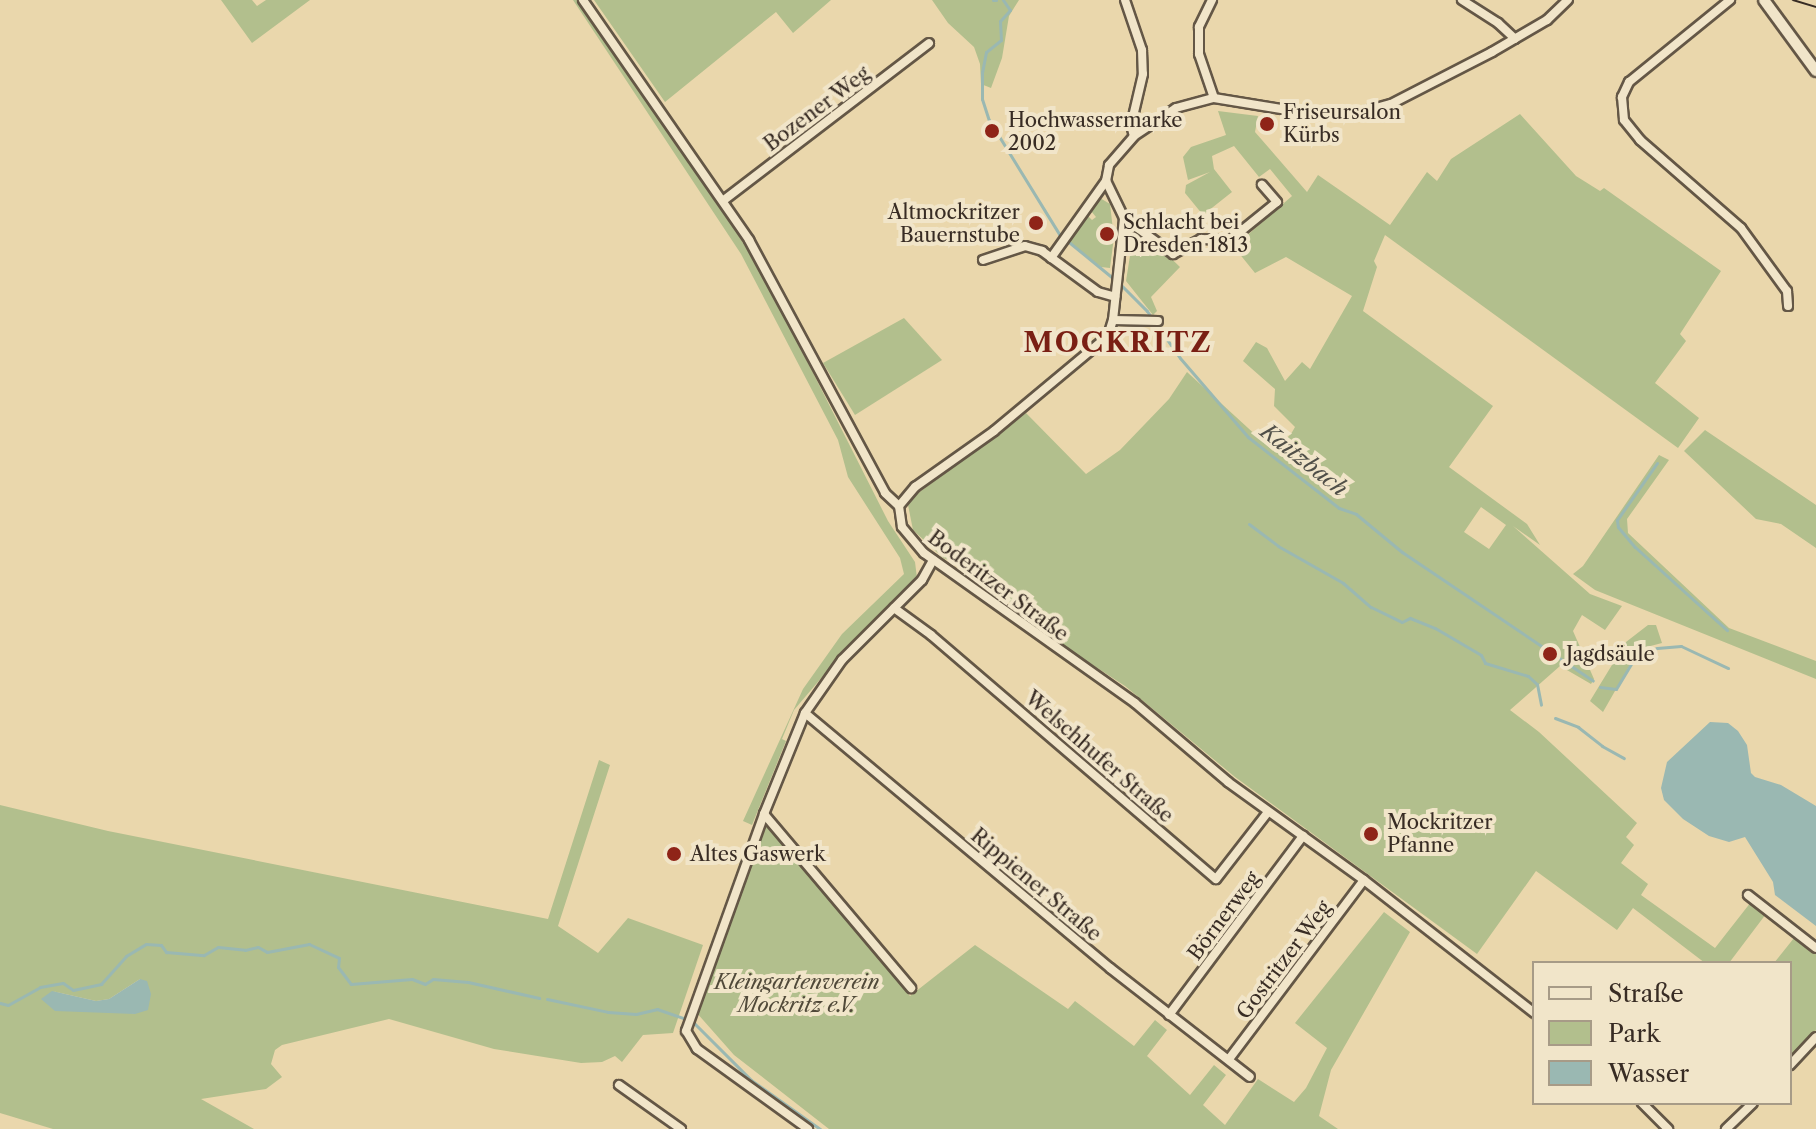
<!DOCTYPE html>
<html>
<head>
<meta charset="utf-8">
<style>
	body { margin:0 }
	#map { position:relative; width:1816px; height:1129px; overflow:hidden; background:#ead7ac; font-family:"Libre Caslon Text",serif }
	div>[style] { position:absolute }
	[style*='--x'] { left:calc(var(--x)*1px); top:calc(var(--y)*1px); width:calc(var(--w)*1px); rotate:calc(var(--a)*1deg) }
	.green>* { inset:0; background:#b2bf8d }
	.water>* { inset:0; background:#9ab8b2 }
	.stream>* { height:3px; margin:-1.5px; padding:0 1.5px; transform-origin:1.5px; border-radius:1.5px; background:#9ab8b2 }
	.roads { filter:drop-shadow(2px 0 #645746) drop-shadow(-2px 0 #645746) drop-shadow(0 2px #645746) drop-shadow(0 -2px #645746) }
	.minor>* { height:8px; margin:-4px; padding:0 4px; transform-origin:4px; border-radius:4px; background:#f1e5c9 }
	.tertiary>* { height:10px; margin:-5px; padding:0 5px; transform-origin:5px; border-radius:5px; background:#f1e5c9 }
	.tram>* { height:2px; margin:-1px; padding:0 1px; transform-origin:1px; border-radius:1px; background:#382c24 }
	.dots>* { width:22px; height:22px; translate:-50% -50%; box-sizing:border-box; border:4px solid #f1e5c9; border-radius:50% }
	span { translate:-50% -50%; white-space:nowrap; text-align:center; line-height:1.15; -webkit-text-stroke:8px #f1e5c9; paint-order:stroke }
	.street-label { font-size:20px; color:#382c24 }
	.poi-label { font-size:20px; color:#382c24 }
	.left { translate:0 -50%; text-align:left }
	.right { translate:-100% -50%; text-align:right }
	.park-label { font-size:20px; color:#504939; font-style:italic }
	.water-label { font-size:22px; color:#504f48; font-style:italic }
	.district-label { font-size:28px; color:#7a1f14; font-weight:700; letter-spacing:2px }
	.legend { position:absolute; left:1532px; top:961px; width:260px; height:144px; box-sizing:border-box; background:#f1e5c9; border:2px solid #a79b87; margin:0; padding:10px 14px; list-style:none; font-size:24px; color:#382c24 }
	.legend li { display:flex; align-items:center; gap:16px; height:40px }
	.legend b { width:40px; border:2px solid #a79b87 }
</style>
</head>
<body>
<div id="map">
	<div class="green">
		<div style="clip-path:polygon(221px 0,252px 0,257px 6px,266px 0,310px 0,252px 43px)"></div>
		<div style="clip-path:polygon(573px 0,578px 0,718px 202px,767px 282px,888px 521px,915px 562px,917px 578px,846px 649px,794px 710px,782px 739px,786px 741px,752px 825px,743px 821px,803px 689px,842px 634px,904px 574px,900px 558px,848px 477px,838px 440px,741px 254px)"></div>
		<div style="clip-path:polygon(594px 0,831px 0,793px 33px,776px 12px,665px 102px)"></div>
		<div style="clip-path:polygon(932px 0,1019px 0,1009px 16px,1002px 58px,991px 88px,981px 84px,980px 64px,974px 47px,948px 23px)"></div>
		<div style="clip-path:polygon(evenodd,1218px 111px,1258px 116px,1255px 132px,1307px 192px,1318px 175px,1390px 225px,1427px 172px,1437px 181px,1451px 159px,1520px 114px,1576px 176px,1600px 191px,1604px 188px,1721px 271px,1680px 334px,1686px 341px,1655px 383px,1699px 418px,1678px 448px,1385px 235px,1374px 261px,1377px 267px,1363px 311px,1493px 406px,1449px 467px,1527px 524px,1540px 545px,1513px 526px,1590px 594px,1622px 606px,1605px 630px,1582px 615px,1573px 631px,1594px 679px,1591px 684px,1560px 666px,1510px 710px,1539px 732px,1637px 823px,1626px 837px,1634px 845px,1621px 863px,1648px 884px,1641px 895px,1715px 948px,1751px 902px,1766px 914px,1729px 963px,1705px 963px,1633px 908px,1617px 930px,1536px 871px,1477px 954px,1235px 777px,1125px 686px,1036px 628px,977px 571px,943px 558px,913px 530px,908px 505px,917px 494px,1026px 413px,1086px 474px,1120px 450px,1169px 399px,1187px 372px,1273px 451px,1291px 434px,1295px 427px,1274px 406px,1275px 389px,1243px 361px,1256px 342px,1267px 348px,1285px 381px,1302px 362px,1310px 369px,1352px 296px,1286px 257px,1255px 273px,1234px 247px,1292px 196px,1270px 169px,1259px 177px,1234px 146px,1212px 156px,1214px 169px,1232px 192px,1203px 215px,1185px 193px,1186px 185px,1210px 172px,1188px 180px,1183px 157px,1191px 147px,1226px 135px,1218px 111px,1481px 507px,1506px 525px,1489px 549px,1464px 532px,1481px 507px)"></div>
		<div style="clip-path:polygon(1100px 198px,1110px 204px,1113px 230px,1104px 233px,1105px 237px,1114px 237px,1110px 268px,1101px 267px,1069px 242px,1087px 215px,1092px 220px,1096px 217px,1091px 211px)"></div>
		<div style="clip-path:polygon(1139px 237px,1153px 241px,1180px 267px,1151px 297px,1157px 311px,1153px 315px,1126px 281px,1132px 243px)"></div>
		<div style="clip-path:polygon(904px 318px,942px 360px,855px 415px,823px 363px)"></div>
		<div style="clip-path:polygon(1705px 430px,1816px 505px,1816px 548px,1781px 524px,1756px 519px,1684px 451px)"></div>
		<div style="clip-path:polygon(1659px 455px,1669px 460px,1627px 519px,1628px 533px,1729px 628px,1816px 661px,1816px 679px,1595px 590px,1573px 574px,1583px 566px)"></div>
		<div style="clip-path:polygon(1648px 625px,1656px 625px,1662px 643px,1639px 649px,1603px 712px,1590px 701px,1626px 642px)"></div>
		<div style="clip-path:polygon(evenodd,599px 760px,610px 765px,558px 926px,598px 953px,628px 918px,703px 945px,673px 1033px,643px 1035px,622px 1062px,615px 1056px,602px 1062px,581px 1063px,494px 1049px,389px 1019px,282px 1045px,275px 1050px,271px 1064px,282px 1077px,266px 1089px,201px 1099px,254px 1129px,53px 1129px,0 1113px,0 805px,108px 831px,548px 919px,599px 760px,140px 979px,135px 1014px,52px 991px,96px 1001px,109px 999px,140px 979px)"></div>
		<div style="clip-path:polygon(768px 822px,910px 996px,975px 945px,1068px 1009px,1075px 1001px,1134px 1046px,1155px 1020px,1167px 1030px,1147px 1056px,1190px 1095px,1214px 1065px,1226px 1075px,1203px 1105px,1225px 1125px,1258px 1079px,1294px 1102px,1306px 1088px,1327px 1048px,1295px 1023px,1384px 912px,1410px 932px,1331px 1070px,1319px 1116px,1338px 1129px,829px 1129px,734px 1055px,696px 1012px)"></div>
		<div style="clip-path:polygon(1794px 938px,1816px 954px,1816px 1030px,1790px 1061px,1790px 963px,1774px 963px)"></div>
	</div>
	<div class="water">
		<div style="clip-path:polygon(1710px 722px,1728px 723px,1738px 731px,1747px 745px,1751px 773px,1755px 777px,1781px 785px,1816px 806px,1816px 926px,1775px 895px,1773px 882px,1745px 837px,1729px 842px,1709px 836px,1683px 819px,1664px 800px,1661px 788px,1667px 762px)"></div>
		<div style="clip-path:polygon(140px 979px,147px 981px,151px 994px,148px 1010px,135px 1014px,55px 1011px,41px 999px,52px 991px,96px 1001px,109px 999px)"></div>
	</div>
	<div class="stream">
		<div style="--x:993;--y:0;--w:3;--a:0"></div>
		<div style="--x:1003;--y:0;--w:12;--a:55"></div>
		<div style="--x:1010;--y:10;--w:15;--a:132"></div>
		<div style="--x:1000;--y:21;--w:19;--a:87"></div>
		<div style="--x:1001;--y:40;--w:19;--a:141"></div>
		<div style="--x:986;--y:52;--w:20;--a:101"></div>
		<div style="--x:982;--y:72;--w:27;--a:90"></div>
		<div style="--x:982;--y:99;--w:22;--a:72"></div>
		<div style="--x:989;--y:120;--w:134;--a:58.4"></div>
		<div style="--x:1059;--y:234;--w:71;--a:39.3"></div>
		<div style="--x:1120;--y:284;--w:38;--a:45"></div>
		<div style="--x:1147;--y:311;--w:57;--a:54.9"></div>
		<div style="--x:1180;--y:358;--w:104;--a:49.3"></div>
		<div style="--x:1248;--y:437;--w:115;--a:38"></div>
		<div style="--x:1339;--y:508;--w:18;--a:19"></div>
		<div style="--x:1356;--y:514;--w:60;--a:39.6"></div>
		<div style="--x:1402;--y:552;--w:230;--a:34"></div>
		<div style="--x:1657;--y:463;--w:70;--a:125.1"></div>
		<div style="--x:1617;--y:520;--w:7;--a:82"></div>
		<div style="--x:1618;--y:527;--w:26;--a:50"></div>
		<div style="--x:1635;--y:547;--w:124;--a:42.1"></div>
		<div style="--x:1249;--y:524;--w:36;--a:37"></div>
		<div style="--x:1278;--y:546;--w:75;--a:29.6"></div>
		<div style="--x:1343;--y:583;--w:37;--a:41"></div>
		<div style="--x:1371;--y:607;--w:34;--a:26"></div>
		<div style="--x:1402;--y:622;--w:9;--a:-27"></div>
		<div style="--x:1410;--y:618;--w:27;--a:22"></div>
		<div style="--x:1435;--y:628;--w:53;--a:30.4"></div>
		<div style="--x:1481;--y:655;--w:9;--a:63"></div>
		<div style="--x:1485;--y:663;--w:45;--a:16.8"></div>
		<div style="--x:1528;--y:676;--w:12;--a:42"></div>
		<div style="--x:1537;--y:684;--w:21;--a:79"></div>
		<div style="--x:1600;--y:687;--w:16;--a:7"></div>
		<div style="--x:1616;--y:689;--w:39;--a:-59"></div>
		<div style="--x:1636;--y:656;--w:22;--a:-21"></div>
		<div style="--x:1657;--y:648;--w:24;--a:-5"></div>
		<div style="--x:1681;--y:646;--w:52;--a:25.1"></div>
		<div style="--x:1555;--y:718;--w:25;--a:21"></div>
		<div style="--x:1578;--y:727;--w:31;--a:38"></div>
		<div style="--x:1602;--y:746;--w:25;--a:29"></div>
		<div style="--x:547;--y:999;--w:62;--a:12"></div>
		<div style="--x:608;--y:1012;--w:28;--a:4"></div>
		<div style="--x:636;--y:1014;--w:22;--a:-13"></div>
		<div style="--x:657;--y:1009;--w:28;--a:19"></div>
		<div style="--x:683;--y:1018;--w:13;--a:27"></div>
		<div style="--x:695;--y:1024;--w:79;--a:45"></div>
		<div style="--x:751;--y:1080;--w:85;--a:35.4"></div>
		<div style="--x:0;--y:1003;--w:8;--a:14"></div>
		<div style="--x:8;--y:1005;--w:37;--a:-29"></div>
		<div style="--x:40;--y:987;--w:23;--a:-10"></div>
		<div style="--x:63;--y:983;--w:12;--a:35"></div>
		<div style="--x:73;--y:990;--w:29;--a:-12"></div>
		<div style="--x:101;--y:984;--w:38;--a:-48"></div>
		<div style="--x:126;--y:956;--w:23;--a:-31"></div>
		<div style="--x:146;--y:944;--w:15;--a:4"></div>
		<div style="--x:161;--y:945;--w:9;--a:54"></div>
		<div style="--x:166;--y:952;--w:38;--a:5"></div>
		<div style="--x:204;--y:955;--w:16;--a:-30"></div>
		<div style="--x:218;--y:947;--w:27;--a:6"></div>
		<div style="--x:245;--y:950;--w:13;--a:-13"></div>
		<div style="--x:258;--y:947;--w:10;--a:29"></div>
		<div style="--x:267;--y:952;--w:43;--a:-10.8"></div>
		<div style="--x:309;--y:944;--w:33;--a:25"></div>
		<div style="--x:339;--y:958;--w:9;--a:96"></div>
		<div style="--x:338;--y:967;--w:21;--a:53"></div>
		<div style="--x:351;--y:984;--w:61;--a:-4.7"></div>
		<div style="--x:412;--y:979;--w:14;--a:21"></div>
		<div style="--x:425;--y:984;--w:9;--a:-32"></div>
		<div style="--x:433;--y:979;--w:35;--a:5"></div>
		<div style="--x:468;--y:982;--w:73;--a:12.7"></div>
	</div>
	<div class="roads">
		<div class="minor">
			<div style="--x:583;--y:0;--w:292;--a:55.3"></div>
			<div style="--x:749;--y:240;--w:287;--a:61.7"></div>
			<div style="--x:885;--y:493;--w:19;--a:43"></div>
			<div style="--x:1125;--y:0;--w:53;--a:71.2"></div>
			<div style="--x:1142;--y:50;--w:24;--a:88"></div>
			<div style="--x:1143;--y:74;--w:52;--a:103.2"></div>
			<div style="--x:1131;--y:125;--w:11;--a:75"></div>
			<div style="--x:1212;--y:0;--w:30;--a:116"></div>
			<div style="--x:1199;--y:27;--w:27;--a:90"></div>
			<div style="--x:1199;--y:54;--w:46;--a:71.2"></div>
			<div style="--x:1462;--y:0;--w:43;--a:32.6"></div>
			<div style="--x:1498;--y:23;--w:23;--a:43"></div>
			<div style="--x:1730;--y:0;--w:130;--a:140.9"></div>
			<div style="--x:1629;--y:82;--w:17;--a:115"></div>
			<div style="--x:1622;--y:97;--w:23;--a:85"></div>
			<div style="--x:1624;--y:120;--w:26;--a:51"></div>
			<div style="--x:1640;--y:140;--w:134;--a:41.1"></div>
			<div style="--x:1741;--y:228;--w:78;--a:53.9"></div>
			<div style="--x:1787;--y:291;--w:15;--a:86"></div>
			<div style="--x:724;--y:200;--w:258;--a:-37.4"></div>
			<div style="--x:1124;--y:218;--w:61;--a:36.3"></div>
			<div style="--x:1173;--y:254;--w:32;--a:-28"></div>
			<div style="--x:1201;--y:239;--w:29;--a:2"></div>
			<div style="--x:1230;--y:240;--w:60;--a:-39"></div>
			<div style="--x:1277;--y:202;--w:23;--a:-131"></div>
			<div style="--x:1051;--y:258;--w:95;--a:-54.5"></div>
			<div style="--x:1106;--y:181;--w:16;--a:-79"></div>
			<div style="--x:1109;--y:165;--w:38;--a:-49"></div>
			<div style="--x:1134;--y:136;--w:50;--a:-33.7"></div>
			<div style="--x:1176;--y:108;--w:39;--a:-15"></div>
			<div style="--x:1214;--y:98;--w:99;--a:9.3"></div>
			<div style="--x:1312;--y:114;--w:49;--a:-2.3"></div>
			<div style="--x:1361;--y:112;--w:31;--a:-15"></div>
			<div style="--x:1391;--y:104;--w:114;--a:-27.2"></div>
			<div style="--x:1492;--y:52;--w:64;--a:-30.2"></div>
			<div style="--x:1547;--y:20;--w:29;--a:-44"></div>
			<div style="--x:983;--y:260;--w:44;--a:-18.4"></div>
			<div style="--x:1025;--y:246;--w:18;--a:16"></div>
			<div style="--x:1042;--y:251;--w:69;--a:36.2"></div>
			<div style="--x:1098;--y:292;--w:18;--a:16"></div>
			<div style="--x:1113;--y:320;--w:45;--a:1.3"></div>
			<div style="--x:899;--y:506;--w:21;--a:82"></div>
			<div style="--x:902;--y:527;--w:34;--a:50"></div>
			<div style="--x:924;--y:553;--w:259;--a:35.4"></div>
			<div style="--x:1135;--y:703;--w:122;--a:40.3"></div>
			<div style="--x:1228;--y:782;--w:168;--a:35.8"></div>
			<div style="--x:1364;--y:880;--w:216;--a:38"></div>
			<div style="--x:899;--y:506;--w:25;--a:-50"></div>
			<div style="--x:915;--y:487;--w:97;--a:-35.3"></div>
			<div style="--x:994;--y:431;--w:148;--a:-39.8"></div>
			<div style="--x:1108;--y:336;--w:17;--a:-73"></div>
			<div style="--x:1113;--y:320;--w:103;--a:-83.8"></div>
			<div style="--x:1124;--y:218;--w:41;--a:-115.9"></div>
			<div style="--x:894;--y:608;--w:46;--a:36.1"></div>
			<div style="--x:931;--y:635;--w:375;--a:40.6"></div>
			<div style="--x:1216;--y:879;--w:85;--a:-52.2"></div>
			<div style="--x:805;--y:713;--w:398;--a:39.9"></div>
			<div style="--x:1110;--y:968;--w:177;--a:37.9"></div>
			<div style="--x:764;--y:814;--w:228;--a:49.8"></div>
			<div style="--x:1748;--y:895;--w:86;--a:37.9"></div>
			<div style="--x:1169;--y:1015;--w:224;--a:-53.2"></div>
			<div style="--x:1229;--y:1059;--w:224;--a:-53"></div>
			<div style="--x:1790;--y:1065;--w:38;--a:-47"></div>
			<div style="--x:619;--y:1085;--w:76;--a:35.4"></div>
			<div style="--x:1642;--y:1103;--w:37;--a:45"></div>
			<div style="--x:808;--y:1129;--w:137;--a:-144.2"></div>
			<div style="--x:697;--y:1049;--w:21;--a:-121"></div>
			<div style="--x:686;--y:1031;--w:231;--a:-70.2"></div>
			<div style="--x:764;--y:814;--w:109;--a:-67.9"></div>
			<div style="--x:805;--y:713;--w:65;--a:-55.1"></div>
			<div style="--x:842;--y:660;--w:113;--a:-45"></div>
			<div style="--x:922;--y:580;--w:23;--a:-61"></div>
			<div style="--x:1726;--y:1129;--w:37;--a:-44"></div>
		</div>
		<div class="tertiary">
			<div style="--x:1764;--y:0;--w:88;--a:53.8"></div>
		</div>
	</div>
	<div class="tram">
		<div style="--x:1793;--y:0;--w:24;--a:17"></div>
	</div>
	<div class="dots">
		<div style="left:1267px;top:124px;background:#8f2418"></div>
		<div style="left:992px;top:131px;background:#8f2418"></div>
		<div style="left:1036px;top:223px;background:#8f2418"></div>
		<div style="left:1107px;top:234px;background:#8f2418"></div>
		<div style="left:1550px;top:654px;background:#8f2418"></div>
		<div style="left:1371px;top:834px;background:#8f2418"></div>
		<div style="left:674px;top:854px;background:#8f2418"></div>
	</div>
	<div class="street-label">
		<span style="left:817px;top:109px;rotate:-37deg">Bozener Weg</span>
		<span style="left:998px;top:586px;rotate:37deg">Boderitzer Straße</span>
		<span style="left:1099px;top:757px;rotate:41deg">Welschhufer Straße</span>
		<span style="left:1036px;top:885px;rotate:40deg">Rippiener Straße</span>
		<span style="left:1224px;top:916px;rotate:-53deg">Börnerweg</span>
		<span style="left:1284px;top:960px;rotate:-53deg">Gostritzer Weg</span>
	</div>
	<div class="poi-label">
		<span class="left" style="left:1283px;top:124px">Friseursalon<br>Kürbs</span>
		<span class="left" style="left:1008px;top:132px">Hochwassermarke<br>2002</span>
		<span class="right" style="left:1020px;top:224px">Altmockritzer<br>Bauernstube</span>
		<span class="left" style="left:1123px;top:234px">Schlacht bei<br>Dresden 1813</span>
		<span class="left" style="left:1566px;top:654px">Jagdsäule</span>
		<span class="left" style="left:1387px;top:834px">Mockritzer<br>Pfanne</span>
		<span class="left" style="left:690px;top:854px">Altes Gaswerk</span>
	</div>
	<div class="park-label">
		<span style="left:797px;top:994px">Kleingartenverein<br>Mockritz e.V.</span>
	</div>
	<div class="water-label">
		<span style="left:1304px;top:460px;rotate:38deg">Kaitzbach</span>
	</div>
	<div class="district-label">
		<span style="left:1118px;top:342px">MOCKRITZ</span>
	</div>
	<ul class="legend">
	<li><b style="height:10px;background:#f1e5c9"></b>Straße</li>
	<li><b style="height:22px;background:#b2bf8d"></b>Park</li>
	<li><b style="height:22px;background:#9ab8b2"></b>Wasser</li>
	</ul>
</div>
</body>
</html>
